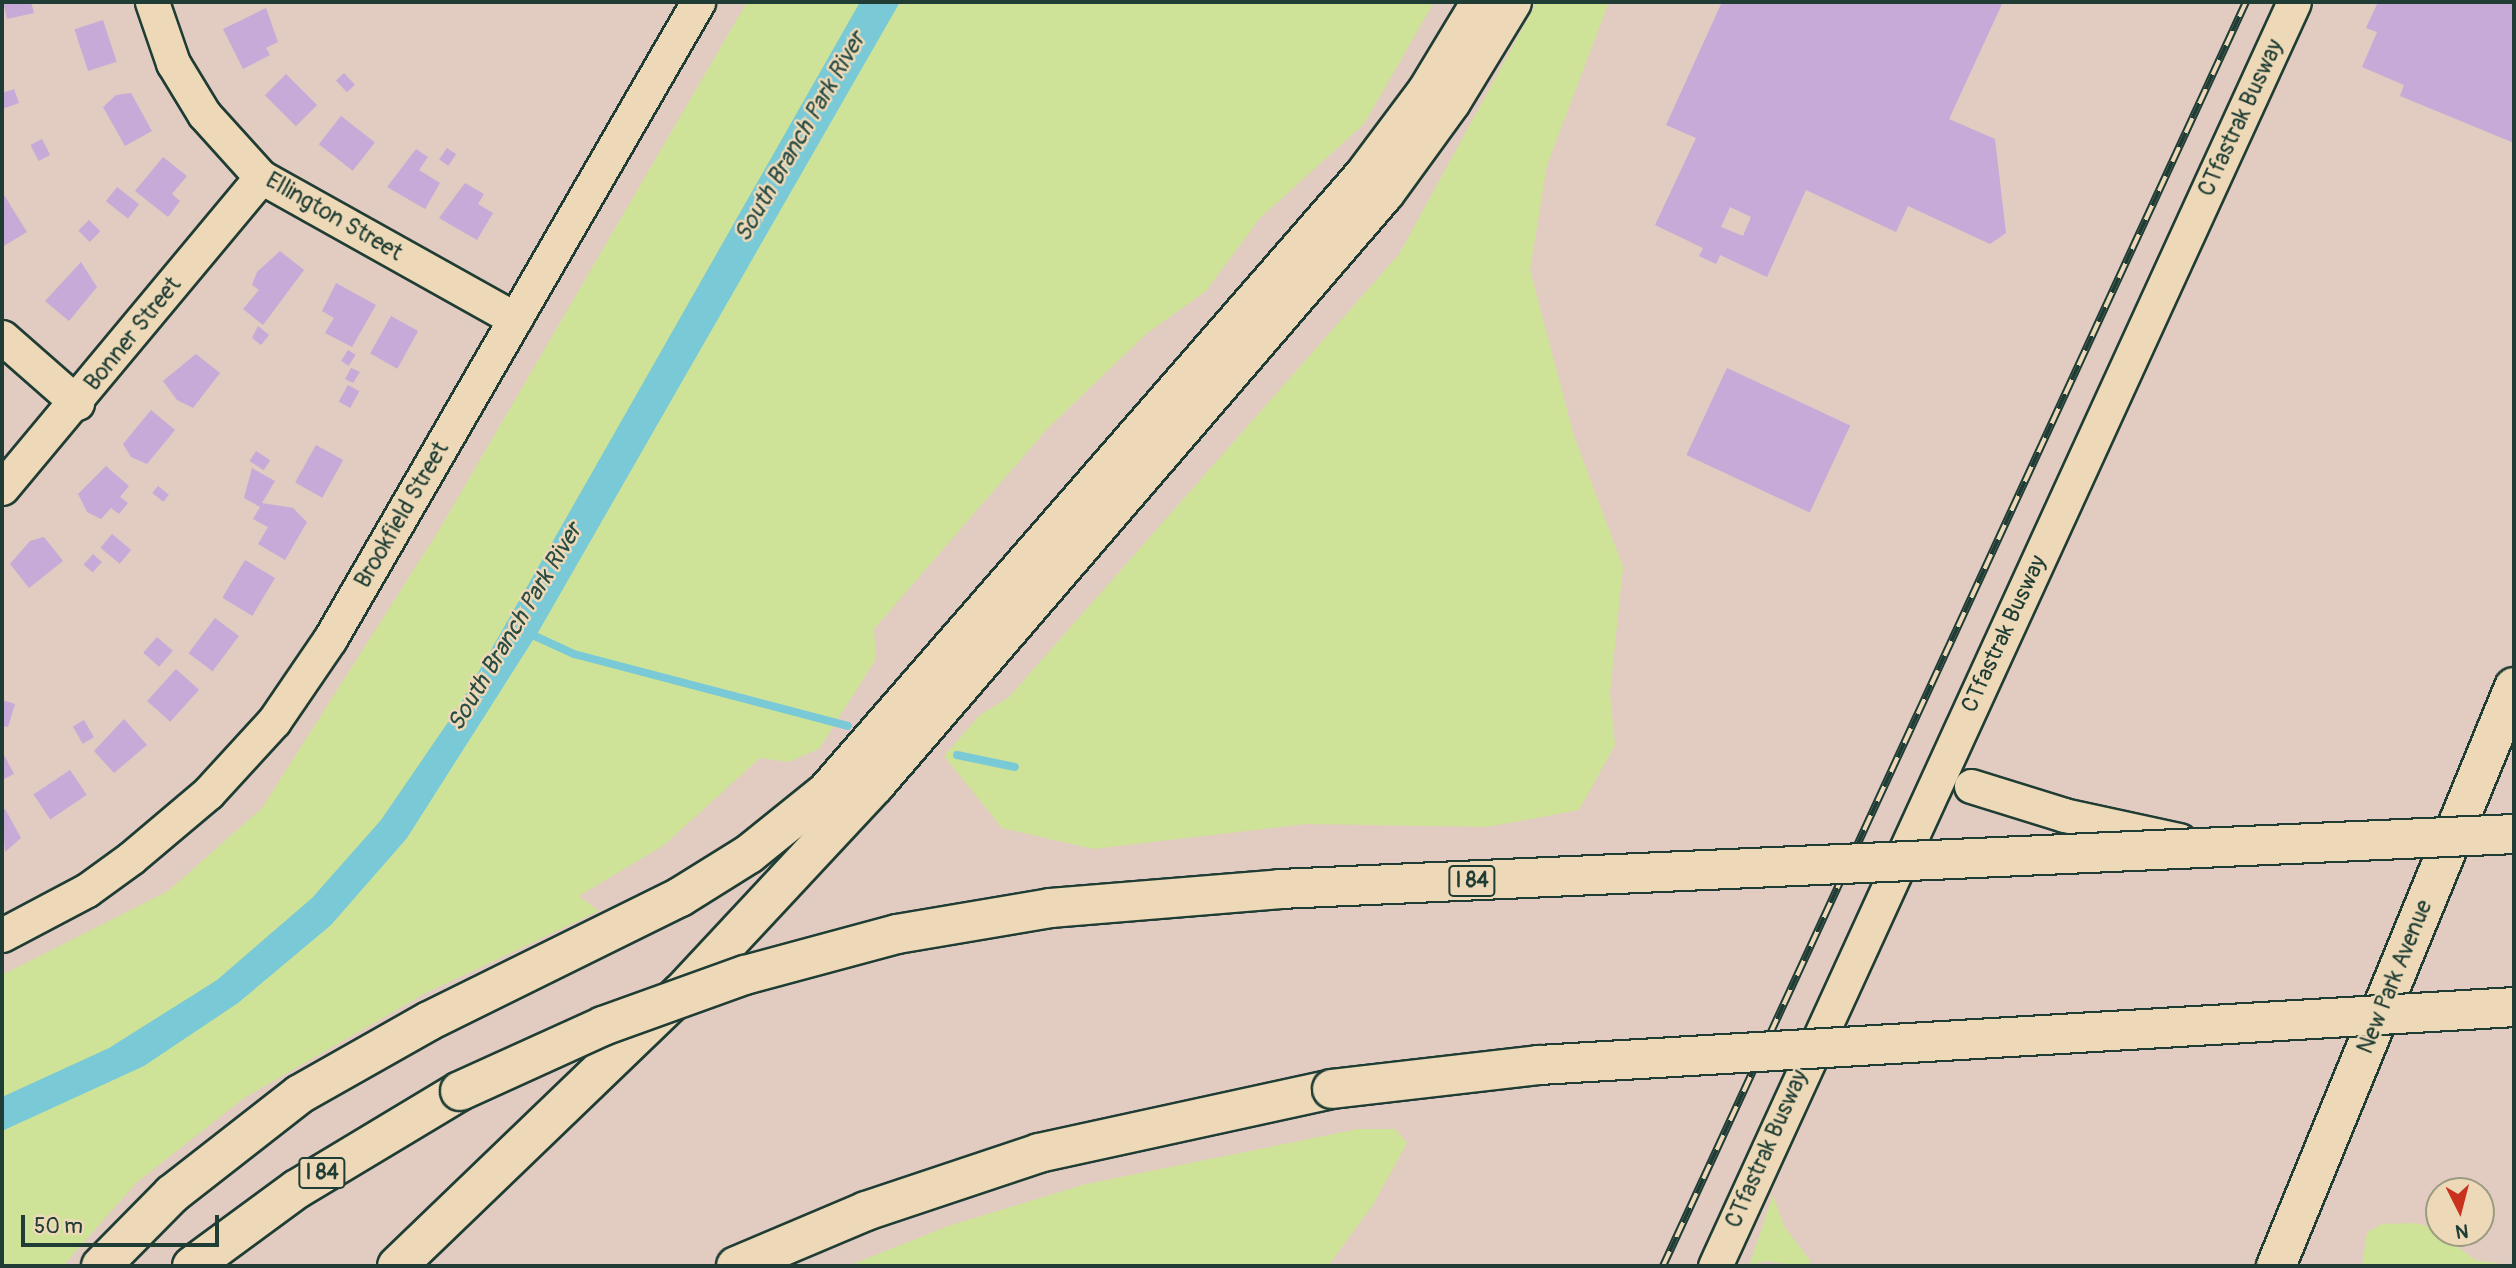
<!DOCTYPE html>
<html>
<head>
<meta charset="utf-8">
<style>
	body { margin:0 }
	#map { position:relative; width:2516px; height:1268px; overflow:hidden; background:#e2cbc1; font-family:Pangolin,sans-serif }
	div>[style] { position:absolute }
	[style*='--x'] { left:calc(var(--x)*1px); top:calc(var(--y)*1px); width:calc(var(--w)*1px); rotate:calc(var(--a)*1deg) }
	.green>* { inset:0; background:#cee398 }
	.water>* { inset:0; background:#7ac9d6 }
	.stream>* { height:8px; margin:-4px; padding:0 4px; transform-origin:4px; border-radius:4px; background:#7ac9d6 }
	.building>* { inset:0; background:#c7aad7; transform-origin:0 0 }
	.roads { filter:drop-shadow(2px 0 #1f3d34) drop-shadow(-2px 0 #1f3d34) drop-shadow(0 2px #1f3d34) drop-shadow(0 -2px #1f3d34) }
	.minor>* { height:33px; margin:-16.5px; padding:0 16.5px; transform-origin:16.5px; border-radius:16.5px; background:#edd9b7 }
	.major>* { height:38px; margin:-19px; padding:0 19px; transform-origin:19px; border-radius:19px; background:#edd9b7 }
	.highway>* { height:38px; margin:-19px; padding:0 19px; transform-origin:19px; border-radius:19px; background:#edd9b7 }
	.rail>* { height:8px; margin-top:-4px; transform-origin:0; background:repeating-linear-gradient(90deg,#edd9b7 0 16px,#1f3d34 0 32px); box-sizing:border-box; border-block:2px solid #1f3d34 }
	.bridges { filter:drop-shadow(2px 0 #1f3d34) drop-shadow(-2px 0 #1f3d34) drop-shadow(0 2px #1f3d34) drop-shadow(0 -2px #1f3d34) }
	.highway-bridge>* { height:38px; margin:-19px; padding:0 19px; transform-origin:19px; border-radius:19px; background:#edd9b7 }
	span { translate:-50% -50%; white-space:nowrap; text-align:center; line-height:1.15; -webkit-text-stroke:5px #edd9b7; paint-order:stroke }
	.shield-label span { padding:2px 5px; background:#edd9b7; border:2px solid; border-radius:5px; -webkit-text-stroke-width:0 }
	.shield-label { font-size:21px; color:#1f3d34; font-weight:700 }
	.street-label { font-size:23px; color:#1f3d34 }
	.water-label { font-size:24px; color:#284b44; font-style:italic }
	.frame { position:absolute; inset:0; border:4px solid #1f3d34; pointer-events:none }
	.north { position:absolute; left:2425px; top:1177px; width:70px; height:70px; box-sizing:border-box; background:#edd9b7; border:2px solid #9b9b83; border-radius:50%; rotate:174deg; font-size:19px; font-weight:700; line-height:28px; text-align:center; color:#1f3d34 }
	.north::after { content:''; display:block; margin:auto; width:24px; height:32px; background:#c8321e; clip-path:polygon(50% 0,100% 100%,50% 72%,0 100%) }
	.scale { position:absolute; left:21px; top:1215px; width:198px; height:32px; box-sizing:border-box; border:4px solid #1f3d34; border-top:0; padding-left:9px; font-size:21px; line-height:24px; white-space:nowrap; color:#1f3d34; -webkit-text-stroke:5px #edd9b7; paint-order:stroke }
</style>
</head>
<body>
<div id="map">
	<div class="green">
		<div style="clip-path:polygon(747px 2px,1434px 2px,1364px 124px,1260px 218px,1206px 291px,1146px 334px,1048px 428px,874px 629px,876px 659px,819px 749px,788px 762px,760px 758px,664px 845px,579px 896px,599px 911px,426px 993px,244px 1098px,136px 1183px,63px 1266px,2px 1266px,2px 975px,168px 891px,262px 808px,439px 530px)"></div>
		<div style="clip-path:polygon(1537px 2px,1609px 2px,1547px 165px,1530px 270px,1574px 436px,1623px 567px,1610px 693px,1615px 745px,1579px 810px,1487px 827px,1307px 824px,1093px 849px,1002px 828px,944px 756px,980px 715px,1009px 697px,1399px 254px)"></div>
		<div style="clip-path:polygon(1358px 1129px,1395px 1129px,1407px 1143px,1373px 1205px,1328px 1266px,848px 1266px,948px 1226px,1086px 1184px)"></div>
		<div style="clip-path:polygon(1773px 1195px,1784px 1226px,1811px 1262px,1804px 1266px,1765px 1261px,1749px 1266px)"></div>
		<div style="clip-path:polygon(2415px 1223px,2432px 1227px,2475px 1260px,2514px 1266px,2362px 1266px,2367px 1232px,2382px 1224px)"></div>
	</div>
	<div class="water">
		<div style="clip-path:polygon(860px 2px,900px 2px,540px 629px,407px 838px,331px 925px,238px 1003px,144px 1066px,2px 1131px,2px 1097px,109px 1048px,217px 980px,312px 898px,381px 820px,459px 706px)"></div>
	</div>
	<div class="stream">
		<div style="--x:526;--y:632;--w:53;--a:24.6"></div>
		<div style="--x:574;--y:654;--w:283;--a:14.7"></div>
		<div style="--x:957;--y:755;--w:59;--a:11.7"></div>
	</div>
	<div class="building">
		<div style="clip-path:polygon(3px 2px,31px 2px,34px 13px,7px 19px)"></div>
		<div style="clip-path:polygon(evenodd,1722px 2px,2003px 2px,1949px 119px,1995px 139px,2006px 233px,1990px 244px,1908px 206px,1896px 232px,1806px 190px,1767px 277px,1720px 255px,1716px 264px,1699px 256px,1703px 248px,1655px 225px,1696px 138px,1666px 125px,1722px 2px,1730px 207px,1751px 217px,1743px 236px,1721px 227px,1730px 207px)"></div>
		<div style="clip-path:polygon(2378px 2px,2514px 2px,2514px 143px,2400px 96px,2404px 85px,2362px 67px,2377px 32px,2366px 28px)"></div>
		<div style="clip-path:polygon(266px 8px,278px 42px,266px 48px,270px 55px,243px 69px,223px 29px)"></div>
		<div style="left:103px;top:20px;width:44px;height:30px;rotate:72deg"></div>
		<div style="left:344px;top:73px;width:16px;height:11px;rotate:47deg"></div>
		<div style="left:286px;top:74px;width:44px;height:30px;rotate:45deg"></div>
		<div style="clip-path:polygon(14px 89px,19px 103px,2px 109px,2px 93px)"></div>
		<div style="clip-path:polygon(131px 93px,152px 131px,125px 146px,103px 107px,116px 95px)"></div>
		<div style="left:341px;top:116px;width:43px;height:36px;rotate:38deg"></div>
		<div style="left:42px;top:139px;width:18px;height:13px;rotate:63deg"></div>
		<div style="left:447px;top:148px;width:11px;height:14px;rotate:34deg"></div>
		<div style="clip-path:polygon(416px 149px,428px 157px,419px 170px,440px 183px,425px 209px,387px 187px)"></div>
		<div style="clip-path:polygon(163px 157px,187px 176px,172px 194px,180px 201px,168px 217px,135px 191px)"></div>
		<div style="clip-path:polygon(465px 183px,484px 194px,478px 204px,493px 213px,477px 240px,439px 218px)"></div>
		<div style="left:117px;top:187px;width:28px;height:18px;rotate:38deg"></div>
		<div style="clip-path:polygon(4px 195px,27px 232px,2px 247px,2px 196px)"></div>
		<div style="left:89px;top:220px;width:16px;height:15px;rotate:45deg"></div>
		<div style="clip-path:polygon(280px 251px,304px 270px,263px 325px,243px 309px,259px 290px,252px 285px,257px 272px)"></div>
		<div style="clip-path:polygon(81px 262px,97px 287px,69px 321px,45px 301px)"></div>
		<div style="clip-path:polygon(336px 283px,376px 305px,352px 347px,325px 333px,334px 318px,322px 311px)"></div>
		<div style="left:391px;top:316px;width:31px;height:43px;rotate:29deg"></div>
		<div style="clip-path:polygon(258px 326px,269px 335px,261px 345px,252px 338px)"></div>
		<div style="left:348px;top:350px;width:9px;height:13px;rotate:32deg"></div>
		<div style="clip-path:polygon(196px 354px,220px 373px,193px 408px,177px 400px,163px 381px)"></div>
		<div style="clip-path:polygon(351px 368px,360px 372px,353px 383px,345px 379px)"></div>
		<div style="left:1727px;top:368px;width:136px;height:96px;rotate:25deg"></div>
		<div style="left:348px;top:385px;width:13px;height:19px;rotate:29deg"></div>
		<div style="clip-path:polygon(151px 410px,175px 430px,147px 464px,131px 457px,123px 444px)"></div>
		<div style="left:316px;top:445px;width:31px;height:43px;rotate:29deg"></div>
		<div style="left:256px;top:451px;width:17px;height:12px;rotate:33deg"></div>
		<div style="clip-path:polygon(106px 466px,129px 486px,120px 497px,128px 503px,119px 514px,111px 508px,101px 519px,87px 512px,78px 494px)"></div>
		<div style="clip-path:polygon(252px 468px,275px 481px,262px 503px,293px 508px,307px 522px,285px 560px,258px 544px,268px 527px,253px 519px,260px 507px,244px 498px)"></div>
		<div style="left:158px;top:486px;width:14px;height:9px;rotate:39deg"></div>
		<div style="left:112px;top:534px;width:25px;height:18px;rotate:40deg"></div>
		<div style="clip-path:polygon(44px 537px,63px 561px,29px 588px,10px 564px,30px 541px)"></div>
		<div style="left:93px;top:554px;width:12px;height:14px;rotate:42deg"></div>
		<div style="left:245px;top:560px;width:35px;height:44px;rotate:31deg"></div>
		<div style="left:215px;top:618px;width:30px;height:44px;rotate:37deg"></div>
		<div style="left:157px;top:637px;width:21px;height:21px;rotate:41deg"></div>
		<div style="left:176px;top:669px;width:31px;height:43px;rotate:42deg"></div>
		<div style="clip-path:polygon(2px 700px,15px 704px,8px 727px,2px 726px)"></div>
		<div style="clip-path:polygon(124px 719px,147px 745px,114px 773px,94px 751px)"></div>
		<div style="left:84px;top:720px;width:20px;height:13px;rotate:60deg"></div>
		<div style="clip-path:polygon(2px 751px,14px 774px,2px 780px)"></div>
		<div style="left:70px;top:770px;width:30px;height:44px;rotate:56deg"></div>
		<div style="clip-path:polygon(5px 809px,21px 838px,5px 852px,2px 810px)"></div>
	</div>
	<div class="roads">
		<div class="minor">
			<div style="--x:152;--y:2;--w:65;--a:71"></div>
			<div style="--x:173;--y:63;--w:60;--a:58.7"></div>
			<div style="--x:204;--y:114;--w:85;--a:47.9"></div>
			<div style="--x:261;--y:177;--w:291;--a:29.2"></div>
			<div style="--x:2;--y:337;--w:100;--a:41.3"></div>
			<div style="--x:2;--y:488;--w:405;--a:-50.2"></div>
			<div style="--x:1971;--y:786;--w:97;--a:17.3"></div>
			<div style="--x:2064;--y:815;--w:118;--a:12.3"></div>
			<div style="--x:2;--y:935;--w:96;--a:-27.9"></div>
			<div style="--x:87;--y:890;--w:54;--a:-36"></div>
			<div style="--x:131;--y:858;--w:101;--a:-40.2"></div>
			<div style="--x:208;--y:793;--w:98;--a:-47.5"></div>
			<div style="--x:274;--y:721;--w:99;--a:-55.7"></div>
			<div style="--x:330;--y:639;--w:736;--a:-59.98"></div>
			<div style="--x:1715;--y:1266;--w:1390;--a:-65.39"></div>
		</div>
		<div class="major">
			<div style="--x:2276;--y:1266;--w:626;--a:-67.65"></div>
		</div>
		<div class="highway">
			<div style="--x:101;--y:1266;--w:101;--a:-45.4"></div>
			<div style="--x:172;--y:1194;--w:162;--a:-38"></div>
			<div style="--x:300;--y:1094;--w:148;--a:-29.5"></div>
			<div style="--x:429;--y:1021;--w:280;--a:-26.3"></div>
			<div style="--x:680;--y:897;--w:81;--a:-31.9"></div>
			<div style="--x:749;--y:854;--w:100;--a:-38.9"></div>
			<div style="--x:827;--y:791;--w:819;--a:-48.91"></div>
			<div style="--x:1365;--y:174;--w:104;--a:-53.2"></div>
			<div style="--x:1427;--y:91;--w:104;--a:-58.8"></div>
			<div style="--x:192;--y:1266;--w:130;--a:-36.3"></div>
			<div style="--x:297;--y:1189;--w:190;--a:-31"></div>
			<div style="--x:397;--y:1266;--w:395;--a:-43.9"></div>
			<div style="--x:682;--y:992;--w:283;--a:-47"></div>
			<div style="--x:875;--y:785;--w:781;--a:-49.26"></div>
			<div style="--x:1385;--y:193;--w:112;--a:-54"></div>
			<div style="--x:1451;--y:102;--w:117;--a:-58.6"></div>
			<div style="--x:736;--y:1266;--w:141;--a:-22.9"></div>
			<div style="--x:866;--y:1211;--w:182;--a:-18.5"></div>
			<div style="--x:1039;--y:1153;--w:300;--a:-12.3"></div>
		</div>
	</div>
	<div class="rail">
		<div style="--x:1663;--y:1266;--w:1392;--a:-65.24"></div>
	</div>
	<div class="bridges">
		<div class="highway-bridge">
			<div style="--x:1332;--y:1089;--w:208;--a:-6.6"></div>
			<div style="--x:1539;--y:1065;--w:977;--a:-3.4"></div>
			<div style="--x:460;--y:1091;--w:157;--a:-24.4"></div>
			<div style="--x:603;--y:1026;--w:151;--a:-19.8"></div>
			<div style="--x:745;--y:975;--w:157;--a:-15.1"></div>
			<div style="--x:897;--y:934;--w:156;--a:-9.6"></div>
			<div style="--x:1051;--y:908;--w:230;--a:-4.7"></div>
			<div style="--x:1280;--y:889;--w:1235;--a:-2.55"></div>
		</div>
	</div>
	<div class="shield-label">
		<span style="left:1472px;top:881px">I 84</span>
		<span style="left:322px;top:1173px">I 84</span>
	</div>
	<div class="street-label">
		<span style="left:2241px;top:118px;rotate:-65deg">CTfastrak Busway</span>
		<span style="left:334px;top:217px;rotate:30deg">Ellington Street</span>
		<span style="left:133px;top:334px;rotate:-51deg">Bonner Street</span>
		<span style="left:402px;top:515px;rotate:-60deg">Brookfield Street</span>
		<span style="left:2004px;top:634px;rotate:-65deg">CTfastrak Busway</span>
		<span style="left:2395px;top:977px;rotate:-68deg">New Park Avenue</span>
		<span style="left:1767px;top:1149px;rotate:-66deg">CTfastrak Busway</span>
	</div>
	<div class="water-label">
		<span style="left:800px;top:137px;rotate:-60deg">South Branch Park River</span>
		<span style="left:515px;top:627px;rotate:-59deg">South Branch Park River</span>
	</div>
	<div class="frame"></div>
	<div class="north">N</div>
	<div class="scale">50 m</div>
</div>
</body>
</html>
